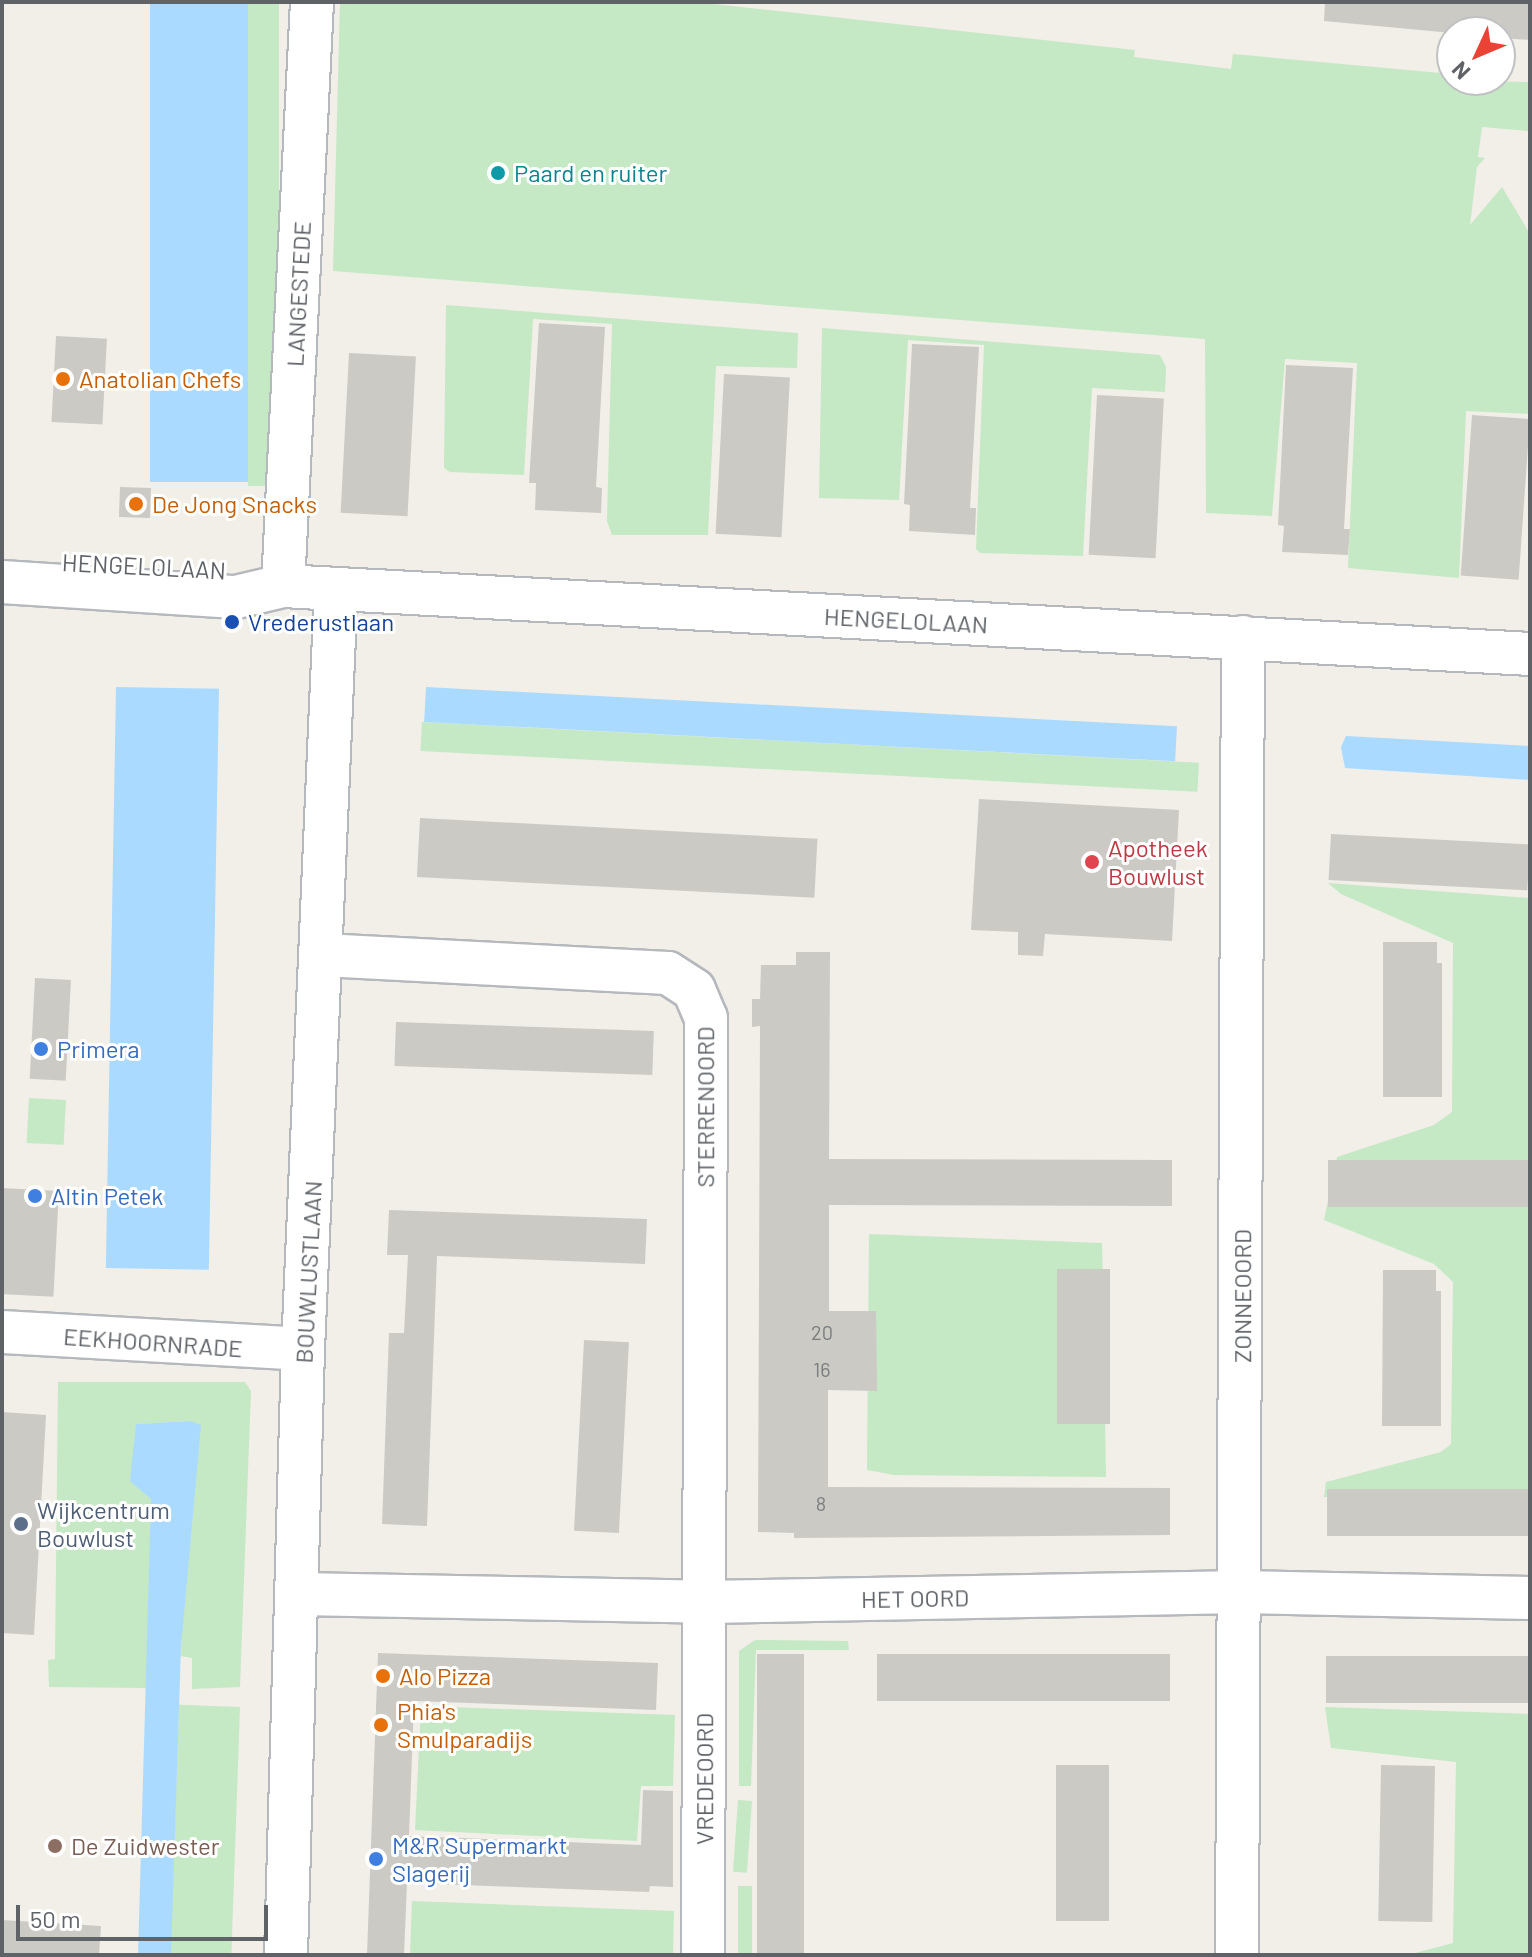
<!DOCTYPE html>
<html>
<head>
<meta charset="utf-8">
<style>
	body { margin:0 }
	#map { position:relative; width:1532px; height:1957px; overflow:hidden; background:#f1efe8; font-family:Barlow,sans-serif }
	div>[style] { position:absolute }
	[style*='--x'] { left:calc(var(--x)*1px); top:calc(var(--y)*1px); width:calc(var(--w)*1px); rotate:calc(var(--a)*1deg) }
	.green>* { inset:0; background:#c5e8c5; transform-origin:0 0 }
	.water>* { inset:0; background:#aadaff; transform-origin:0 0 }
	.building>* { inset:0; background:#cccac5; transform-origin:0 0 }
	.roads { filter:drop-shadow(2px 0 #b5b8bc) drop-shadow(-2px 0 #b5b8bc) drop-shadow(0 2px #b5b8bc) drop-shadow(0 -2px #b5b8bc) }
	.minor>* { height:42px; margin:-21px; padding:0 21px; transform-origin:21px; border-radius:21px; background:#fff }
	.dots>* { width:22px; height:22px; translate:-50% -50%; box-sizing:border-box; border:4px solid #fff; border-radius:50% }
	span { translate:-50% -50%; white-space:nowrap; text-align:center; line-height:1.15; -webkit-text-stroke:6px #fff; paint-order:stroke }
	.number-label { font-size:20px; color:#7a7d7f }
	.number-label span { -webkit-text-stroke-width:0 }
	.culture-label { font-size:24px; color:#0d838f }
	.left { translate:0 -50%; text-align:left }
	.street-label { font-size:24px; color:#5f6368 }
	.food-label { font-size:24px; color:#c56008 }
	.transit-label { font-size:24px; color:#164399 }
	.health-label { font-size:24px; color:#be3a42 }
	.shop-label { font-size:24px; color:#366cbe }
	.service-label { font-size:24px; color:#4e5e75 }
	.education-label { font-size:24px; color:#785e54 }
	.frame { position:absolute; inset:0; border:4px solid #5f6368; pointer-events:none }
	.north { position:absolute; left:1436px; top:16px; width:80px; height:80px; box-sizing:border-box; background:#fff; border:2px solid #bfc1c3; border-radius:50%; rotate:226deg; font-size:22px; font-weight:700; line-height:32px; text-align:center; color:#5f6368 }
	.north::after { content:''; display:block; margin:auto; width:28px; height:36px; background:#ea4335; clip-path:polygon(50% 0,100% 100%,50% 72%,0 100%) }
	.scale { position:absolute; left:16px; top:1905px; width:252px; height:36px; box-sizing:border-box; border:4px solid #5f6368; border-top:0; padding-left:10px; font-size:24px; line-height:28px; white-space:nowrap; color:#5f6368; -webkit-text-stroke:6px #fff; paint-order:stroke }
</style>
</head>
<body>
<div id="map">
	<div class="green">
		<div style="left:248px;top:2px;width:31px;height:484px"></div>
		<div style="clip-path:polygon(340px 2px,695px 2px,1135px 50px,1134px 57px,1231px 69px,1233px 54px,1452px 74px,1452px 80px,1530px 82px,1530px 131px,1482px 127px,1478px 157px,1485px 158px,1477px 167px,1470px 225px,1502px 187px,1530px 234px,1530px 414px,1466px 411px,1459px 578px,1348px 568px,1357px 363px,1285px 359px,1272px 516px,1206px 513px,1205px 339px,333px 271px)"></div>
		<div style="clip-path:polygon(446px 305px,798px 333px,797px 368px,716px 366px,708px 535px,612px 535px,607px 521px,612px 324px,533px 319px,524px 475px,450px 472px,444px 468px)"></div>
		<div style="clip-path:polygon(822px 328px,1160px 355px,1166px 367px,1165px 392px,1092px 388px,1083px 556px,980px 553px,976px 549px,984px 345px,908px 340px,899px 500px,819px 498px)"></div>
		<div style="left:422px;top:722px;width:778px;height:29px;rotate:3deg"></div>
		<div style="clip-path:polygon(1328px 883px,1530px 898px,1530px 1499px,1324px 1497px,1326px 1482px,1441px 1452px,1451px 1444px,1453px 1282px,1434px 1264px,1324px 1220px,1337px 1157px,1434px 1125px,1452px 1112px,1453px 943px,1341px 894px)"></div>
		<div style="left:29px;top:1098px;width:37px;height:45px;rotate:3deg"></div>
		<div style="clip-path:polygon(869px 1234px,1102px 1243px,1106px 1477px,894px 1475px,867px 1470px)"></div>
		<div style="clip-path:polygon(58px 1382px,245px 1382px,251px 1391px,240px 1687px,192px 1689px,192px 1658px,181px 1656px,190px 1421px,136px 1424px,151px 1499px,148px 1688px,49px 1687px,48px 1660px,55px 1659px)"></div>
		<div style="clip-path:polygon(755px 1640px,848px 1641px,849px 1650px,756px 1650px,751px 1786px,739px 1786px,739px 1651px)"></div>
		<div style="clip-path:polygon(421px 1706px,675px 1715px,673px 1786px,641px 1786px,637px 1841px,415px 1830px)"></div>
		<div style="left:240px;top:1707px;width:248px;height:61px;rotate:92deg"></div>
		<div style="clip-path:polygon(1325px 1707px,1530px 1714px,1530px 1955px,1408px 1955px,1453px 1943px,1456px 1762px,1331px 1748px)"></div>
		<div style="left:738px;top:1800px;width:14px;height:72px;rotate:4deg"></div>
		<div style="left:738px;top:1886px;width:14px;height:68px"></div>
		<div style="clip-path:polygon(412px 1901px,674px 1911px,673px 1955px,410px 1955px)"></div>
	</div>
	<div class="water">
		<div style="left:150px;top:2px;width:98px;height:480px"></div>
		<div style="left:116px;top:687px;width:103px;height:581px;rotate:1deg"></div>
		<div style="left:426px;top:687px;width:752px;height:35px;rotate:3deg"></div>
		<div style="clip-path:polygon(1346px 736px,1530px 746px,1530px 780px,1345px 768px,1341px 747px)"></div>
		<div style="clip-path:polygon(190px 1421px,201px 1425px,181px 1647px,171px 1955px,138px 1955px,151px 1499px,130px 1481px,136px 1424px)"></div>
	</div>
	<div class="building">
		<div style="clip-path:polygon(1325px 2px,1530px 2px,1530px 40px,1500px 38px,1500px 32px,1452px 33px,1324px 21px)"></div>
		<div style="clip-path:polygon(539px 323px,605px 327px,596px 487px,602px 488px,601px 513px,535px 510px,536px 483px,529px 483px)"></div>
		<div style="left:56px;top:336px;width:51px;height:86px;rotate:3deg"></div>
		<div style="clip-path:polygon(912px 344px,979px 347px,970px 508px,976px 508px,975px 535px,909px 531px,910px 505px,904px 504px)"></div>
		<div style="left:349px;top:353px;width:67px;height:160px;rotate:3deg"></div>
		<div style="clip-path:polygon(1286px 365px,1353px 368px,1344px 529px,1350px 529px,1348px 555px,1282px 552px,1284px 526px,1278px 525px)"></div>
		<div style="left:724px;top:374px;width:66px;height:160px;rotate:3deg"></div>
		<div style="left:1097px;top:395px;width:67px;height:160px;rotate:3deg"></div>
		<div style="left:1472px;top:415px;width:58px;height:161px;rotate:4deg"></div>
		<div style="left:120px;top:487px;width:31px;height:30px;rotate:2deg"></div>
		<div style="clip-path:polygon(979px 799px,1179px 810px,1172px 941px,1045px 934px,1043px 956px,1018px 955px,1018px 932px,971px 930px)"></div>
		<div style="left:420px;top:818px;width:398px;height:59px;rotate:3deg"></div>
		<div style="left:1331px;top:834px;width:199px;height:46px;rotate:3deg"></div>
		<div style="clip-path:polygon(1383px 942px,1437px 942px,1437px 963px,1442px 963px,1442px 1097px,1383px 1097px)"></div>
		<div style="clip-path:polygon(796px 952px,830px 952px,829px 1159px,1172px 1160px,1172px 1206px,829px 1205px,829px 1311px,876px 1311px,877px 1377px,877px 1391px,828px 1390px,828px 1487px,1170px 1488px,1170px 1535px,794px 1538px,794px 1533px,758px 1532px,760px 1026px,752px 1027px,752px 999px,760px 999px,761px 965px,796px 965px)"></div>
		<div style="left:35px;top:978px;width:36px;height:101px;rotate:3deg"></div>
		<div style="left:396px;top:1022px;width:258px;height:44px;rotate:2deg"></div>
		<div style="left:1328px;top:1160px;width:202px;height:47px"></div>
		<div style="left:2px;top:1188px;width:57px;height:106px;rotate:3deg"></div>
		<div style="clip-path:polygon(389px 1210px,647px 1219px,645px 1264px,437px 1256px,427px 1526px,382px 1524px,389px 1333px,404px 1333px,408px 1255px,387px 1255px)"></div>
		<div style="left:1057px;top:1269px;width:53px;height:155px"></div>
		<div style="clip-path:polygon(1383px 1270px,1436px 1270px,1436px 1291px,1441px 1291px,1441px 1426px,1382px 1426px)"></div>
		<div style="left:584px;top:1340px;width:45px;height:191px;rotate:3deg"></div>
		<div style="clip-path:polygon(2px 1412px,46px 1415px,34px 1635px,2px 1633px)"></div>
		<div style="left:1327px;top:1489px;width:203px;height:47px"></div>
		<div style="clip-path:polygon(378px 1653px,658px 1663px,656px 1710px,414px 1701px,409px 1836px,641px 1845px,643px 1790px,673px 1791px,673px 1887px,650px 1886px,649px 1892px,407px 1883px,404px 1955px,367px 1955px)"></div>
		<div style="left:757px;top:1654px;width:47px;height:301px"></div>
		<div style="left:877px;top:1654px;width:293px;height:47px"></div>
		<div style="left:1326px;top:1656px;width:204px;height:47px"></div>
		<div style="left:1056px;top:1765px;width:53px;height:156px"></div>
		<div style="left:1435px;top:1766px;width:156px;height:54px;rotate:91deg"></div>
		<div style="clip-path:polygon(2px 1920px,101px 1926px,99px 1955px,2px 1955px)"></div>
	</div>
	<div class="roads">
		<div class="minor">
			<div style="--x:2;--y:582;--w:234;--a:3.7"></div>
			<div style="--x:236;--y:597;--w:48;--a:-13.2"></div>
			<div style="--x:283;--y:586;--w:1249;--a:3.12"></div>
			<div style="--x:283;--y:586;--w:585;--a:-87.16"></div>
			<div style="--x:323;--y:955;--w:345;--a:3"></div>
			<div style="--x:668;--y:973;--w:31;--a:33"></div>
			<div style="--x:694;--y:990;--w:30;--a:67"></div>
			<div style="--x:706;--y:1018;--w:937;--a:90.18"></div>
			<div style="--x:2;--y:1332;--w:301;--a:3.2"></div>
			<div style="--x:300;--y:1594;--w:405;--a:1.1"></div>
			<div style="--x:705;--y:1602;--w:537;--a:-1.07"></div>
			<div style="--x:1242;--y:1592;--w:288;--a:1.2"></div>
			<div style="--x:286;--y:1955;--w:606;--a:-88.39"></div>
			<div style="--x:303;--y:1349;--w:761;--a:-87.51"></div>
			<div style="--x:1237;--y:1955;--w:1318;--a:-89.74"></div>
		</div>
	</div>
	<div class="dots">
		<div style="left:498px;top:173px;background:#0f9aa8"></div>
		<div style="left:63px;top:379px;background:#e8710a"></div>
		<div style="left:136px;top:504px;background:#e8710a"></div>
		<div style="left:232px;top:622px;background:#1a4fb4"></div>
		<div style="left:1092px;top:862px;background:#e0444e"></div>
		<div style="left:41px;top:1049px;background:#3f7fe0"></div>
		<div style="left:35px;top:1196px;background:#3f7fe0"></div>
		<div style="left:21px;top:1524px;background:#5c6f8a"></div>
		<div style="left:383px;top:1676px;background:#e8710a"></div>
		<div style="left:381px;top:1725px;background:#e8710a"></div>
		<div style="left:55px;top:1846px;background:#8d6e63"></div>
		<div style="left:376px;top:1859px;background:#3f7fe0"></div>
	</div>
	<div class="number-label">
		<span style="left:822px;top:1332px">20</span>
		<span style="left:822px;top:1369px">16</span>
		<span style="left:821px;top:1503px">8</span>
	</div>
	<div class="culture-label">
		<span class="left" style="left:514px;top:173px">Paard en ruiter</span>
	</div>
	<div class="street-label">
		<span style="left:298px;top:294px;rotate:-87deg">LANGESTEDE</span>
		<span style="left:144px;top:566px;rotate:3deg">HENGELOLAAN</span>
		<span style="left:906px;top:620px;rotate:3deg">HENGELOLAAN</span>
		<span style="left:705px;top:1107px;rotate:-90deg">STERRENOORD</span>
		<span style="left:308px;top:1272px;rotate:-87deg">BOUWLUSTLAAN</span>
		<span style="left:1242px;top:1296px;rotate:-90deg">ZONNEOORD</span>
		<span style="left:153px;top:1342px;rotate:4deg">EEKHOORNRADE</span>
		<span style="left:915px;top:1598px;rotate:-1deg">HET OORD</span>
		<span style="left:704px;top:1779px;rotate:-90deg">VREDEOORD</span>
	</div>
	<div class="food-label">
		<span class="left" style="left:79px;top:379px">Anatolian Chefs</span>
		<span class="left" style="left:152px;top:504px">De Jong Snacks</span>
		<span class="left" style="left:399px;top:1676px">Alo Pizza</span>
		<span class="left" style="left:397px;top:1725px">Phia's<br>Smulparadijs</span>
	</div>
	<div class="transit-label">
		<span class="left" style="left:248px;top:622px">Vrederustlaan</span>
	</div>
	<div class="health-label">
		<span class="left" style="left:1108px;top:862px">Apotheek<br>Bouwlust</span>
	</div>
	<div class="shop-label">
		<span class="left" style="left:57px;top:1049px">Primera</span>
		<span class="left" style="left:51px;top:1196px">Altin Petek</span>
		<span class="left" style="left:392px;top:1859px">M&amp;R Supermarkt<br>Slagerij</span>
	</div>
	<div class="service-label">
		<span class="left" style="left:37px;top:1524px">Wijkcentrum<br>Bouwlust</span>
	</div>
	<div class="education-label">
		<span class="left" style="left:71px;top:1846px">De Zuidwester</span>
	</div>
	<div class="frame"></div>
	<div class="north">N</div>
	<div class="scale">50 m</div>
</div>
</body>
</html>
